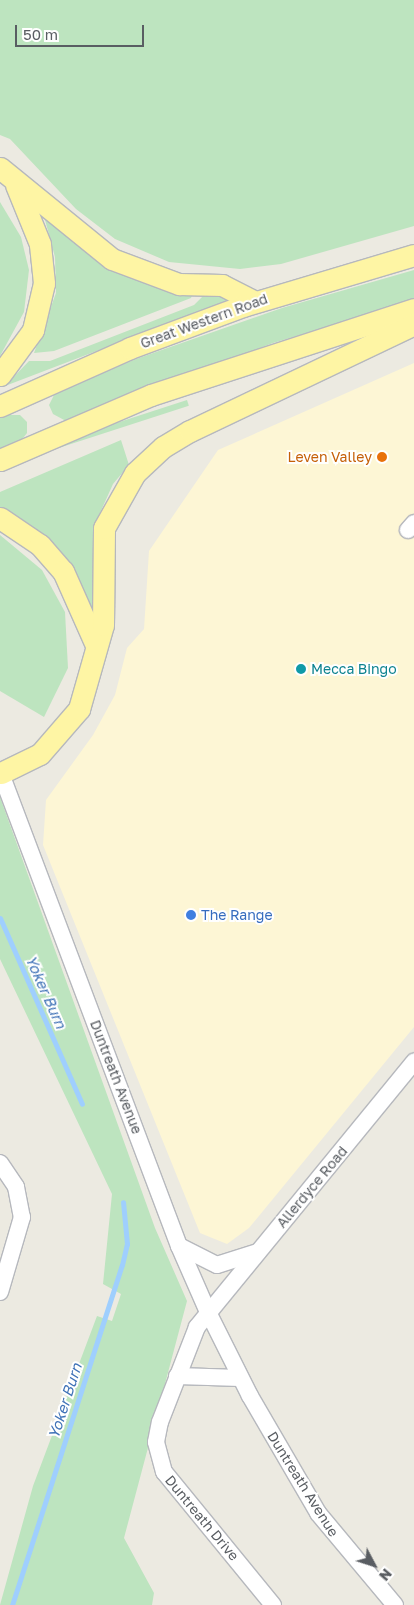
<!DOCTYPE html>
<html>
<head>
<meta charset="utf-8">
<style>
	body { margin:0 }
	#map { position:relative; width:414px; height:1605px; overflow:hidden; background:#eceae1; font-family:"Golos Text",sans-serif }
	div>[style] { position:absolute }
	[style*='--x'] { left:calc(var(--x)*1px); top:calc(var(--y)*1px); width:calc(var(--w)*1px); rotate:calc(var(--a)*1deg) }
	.commercial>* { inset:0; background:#fdf6d5 }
	.green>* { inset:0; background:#bde4bf; transform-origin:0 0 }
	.stream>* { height:5px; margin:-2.5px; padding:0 2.5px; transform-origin:2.5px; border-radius:2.5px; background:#9fcffe }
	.roads { filter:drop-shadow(1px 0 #b6b8bd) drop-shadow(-1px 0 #b6b8bd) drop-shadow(0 1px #b6b8bd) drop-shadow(0 -1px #b6b8bd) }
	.minor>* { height:16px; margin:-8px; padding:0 8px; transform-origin:8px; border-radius:8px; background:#fff }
	.major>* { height:21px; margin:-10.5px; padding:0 10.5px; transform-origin:10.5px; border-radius:10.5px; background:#fef5a4 }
	.dots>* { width:14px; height:14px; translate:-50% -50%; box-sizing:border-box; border:2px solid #fff; border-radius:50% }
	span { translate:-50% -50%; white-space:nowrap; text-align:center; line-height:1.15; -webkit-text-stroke:4px #fff; paint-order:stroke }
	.street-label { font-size:14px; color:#595d62 }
	.food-label { font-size:14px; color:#c56008 }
	.right { translate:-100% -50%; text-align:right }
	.culture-label { font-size:14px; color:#0d838f }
	.left { translate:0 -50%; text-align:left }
	.shop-label { font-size:14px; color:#366cbe }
	.water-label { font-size:15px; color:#4073b7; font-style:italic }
	.north { position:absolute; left:349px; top:1540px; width:50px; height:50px; -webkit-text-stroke:4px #fff; paint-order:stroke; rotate:130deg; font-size:14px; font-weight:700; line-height:20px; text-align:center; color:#595d62 }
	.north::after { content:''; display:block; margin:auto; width:18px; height:22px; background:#595d62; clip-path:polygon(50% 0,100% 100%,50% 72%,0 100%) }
	.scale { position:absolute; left:15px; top:25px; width:129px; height:22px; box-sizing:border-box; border:2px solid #595d62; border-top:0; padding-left:6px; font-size:15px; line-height:18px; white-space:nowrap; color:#595d62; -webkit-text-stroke:4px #fff; paint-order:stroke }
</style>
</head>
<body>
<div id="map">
	<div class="commercial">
		<div style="clip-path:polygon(414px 363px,414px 1027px,249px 1228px,227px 1244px,200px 1233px,43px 845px,46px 800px,93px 735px,115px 695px,127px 648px,144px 629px,149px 551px,218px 450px)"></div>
	</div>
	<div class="green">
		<div style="clip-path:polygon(0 0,414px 0,414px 226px,281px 264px,240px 269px,169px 262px,115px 239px,76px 209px,10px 139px,0 135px)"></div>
		<div style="clip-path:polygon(0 202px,21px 237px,29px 270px,24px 312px,0 356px)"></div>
		<div style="clip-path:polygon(44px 216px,95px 259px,193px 293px,191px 298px,54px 351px,34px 353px,56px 293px,55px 257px)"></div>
		<div style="clip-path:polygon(414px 270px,414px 301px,273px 343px,66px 421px,53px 414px,49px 405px,55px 393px,136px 359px,282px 308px)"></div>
		<div style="clip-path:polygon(206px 293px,243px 295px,5px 386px,29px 361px,50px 361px,194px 305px)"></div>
		<div style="left:187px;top:400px;width:6px;height:202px;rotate:72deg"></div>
		<div style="clip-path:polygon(7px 415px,20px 415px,27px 422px,27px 433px,20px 442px,0 451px,0 418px)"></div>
		<div style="clip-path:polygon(121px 440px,129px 465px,113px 484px,95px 524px,95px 620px,73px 570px,0 508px,0 492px)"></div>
		<div style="clip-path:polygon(0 535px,42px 570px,65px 612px,68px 668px,44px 717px,0 691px)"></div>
		<div style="clip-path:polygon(0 797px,155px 1228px,187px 1301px,124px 1538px,154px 1593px,152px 1605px,0 1605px,33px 1486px,97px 1316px,112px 1321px,121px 1294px,103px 1284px,112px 1194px,0 959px)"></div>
	</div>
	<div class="stream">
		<div style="--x:0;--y:918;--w:203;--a:66.2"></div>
		<div style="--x:12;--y:1605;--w:357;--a:-72.1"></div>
		<div style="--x:122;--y:1265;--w:22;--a:-77"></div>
		<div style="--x:127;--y:1244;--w:42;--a:-95.4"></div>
	</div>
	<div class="roads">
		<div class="minor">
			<div style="--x:408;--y:530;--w:9;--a:-49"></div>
			<div style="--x:0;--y:771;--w:508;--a:69.35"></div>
			<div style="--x:179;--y:1246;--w:72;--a:66.3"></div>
			<div style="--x:208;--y:1312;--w:94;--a:63.4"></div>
			<div style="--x:250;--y:1396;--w:135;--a:59.8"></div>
			<div style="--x:318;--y:1513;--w:120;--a:50.1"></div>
			<div style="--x:0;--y:1163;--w:29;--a:56"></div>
			<div style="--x:16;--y:1187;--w:31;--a:79"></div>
			<div style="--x:22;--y:1217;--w:78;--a:106.3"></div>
			<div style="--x:179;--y:1246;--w:42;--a:26.6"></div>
			<div style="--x:217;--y:1265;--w:43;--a:-17.6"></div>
			<div style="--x:177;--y:1376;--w:63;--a:1.8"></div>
			<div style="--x:273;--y:1605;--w:172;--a:-129.3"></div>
			<div style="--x:164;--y:1472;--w:31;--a:-105"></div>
			<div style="--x:156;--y:1442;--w:20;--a:-79"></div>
			<div style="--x:160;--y:1422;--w:102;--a:-68.7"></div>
			<div style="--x:197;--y:1327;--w:343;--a:-50.7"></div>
		</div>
		<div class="major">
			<div style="--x:0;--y:168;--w:144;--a:39.1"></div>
			<div style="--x:112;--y:259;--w:72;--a:20.5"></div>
			<div style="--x:179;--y:284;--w:43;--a:1.3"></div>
			<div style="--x:222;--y:285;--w:37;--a:27"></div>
			<div style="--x:0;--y:375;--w:56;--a:-53.7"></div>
			<div style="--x:33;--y:330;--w:48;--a:-76.8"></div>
			<div style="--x:44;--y:283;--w:39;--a:-96"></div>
			<div style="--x:40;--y:244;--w:64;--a:-112.1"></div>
			<div style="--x:0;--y:406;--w:142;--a:-24"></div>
			<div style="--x:130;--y:348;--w:121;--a:-20.4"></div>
			<div style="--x:243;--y:306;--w:178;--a:-16.6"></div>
			<div style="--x:0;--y:460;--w:164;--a:-23.3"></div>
			<div style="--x:151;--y:395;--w:277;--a:-18.1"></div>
			<div style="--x:0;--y:518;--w:48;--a:34"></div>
			<div style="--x:40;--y:545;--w:35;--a:49"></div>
			<div style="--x:63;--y:571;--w:79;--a:66"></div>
			<div style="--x:1;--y:773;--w:43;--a:-26"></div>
			<div style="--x:40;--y:754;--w:60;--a:-49.1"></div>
			<div style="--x:79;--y:709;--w:87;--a:-74.1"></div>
			<div style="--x:103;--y:625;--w:97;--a:-89.4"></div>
			<div style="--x:104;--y:528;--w:63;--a:-60.6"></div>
			<div style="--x:135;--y:473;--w:38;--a:-43"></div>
			<div style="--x:163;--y:447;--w:31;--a:-31"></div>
			<div style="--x:190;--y:431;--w:248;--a:-25.5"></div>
		</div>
	</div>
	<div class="dots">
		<div style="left:382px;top:457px;background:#e8710a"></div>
		<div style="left:301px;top:669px;background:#0f9aa8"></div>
		<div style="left:191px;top:915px;background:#3f7fe0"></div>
	</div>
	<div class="street-label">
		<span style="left:204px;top:321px;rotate:-20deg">Great Western Road</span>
		<span style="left:116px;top:1077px;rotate:69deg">Duntreath Avenue</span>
		<span style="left:312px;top:1187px;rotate:-50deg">Allerdyce Road</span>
		<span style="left:303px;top:1484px;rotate:58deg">Duntreath Avenue</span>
		<span style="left:202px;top:1518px;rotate:50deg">Duntreath Drive</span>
	</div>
	<div class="food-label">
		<span class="right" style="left:372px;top:457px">Leven Valley</span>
	</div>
	<div class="culture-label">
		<span class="left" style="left:311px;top:669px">Mecca Bingo</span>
	</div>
	<div class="shop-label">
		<span class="left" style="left:201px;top:915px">The Range</span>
	</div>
	<div class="water-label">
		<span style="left:46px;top:992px;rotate:66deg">Yoker Burn</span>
		<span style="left:65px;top:1401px;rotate:-72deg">Yoker Burn</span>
	</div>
	<div class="north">N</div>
	<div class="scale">50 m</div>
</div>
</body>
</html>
